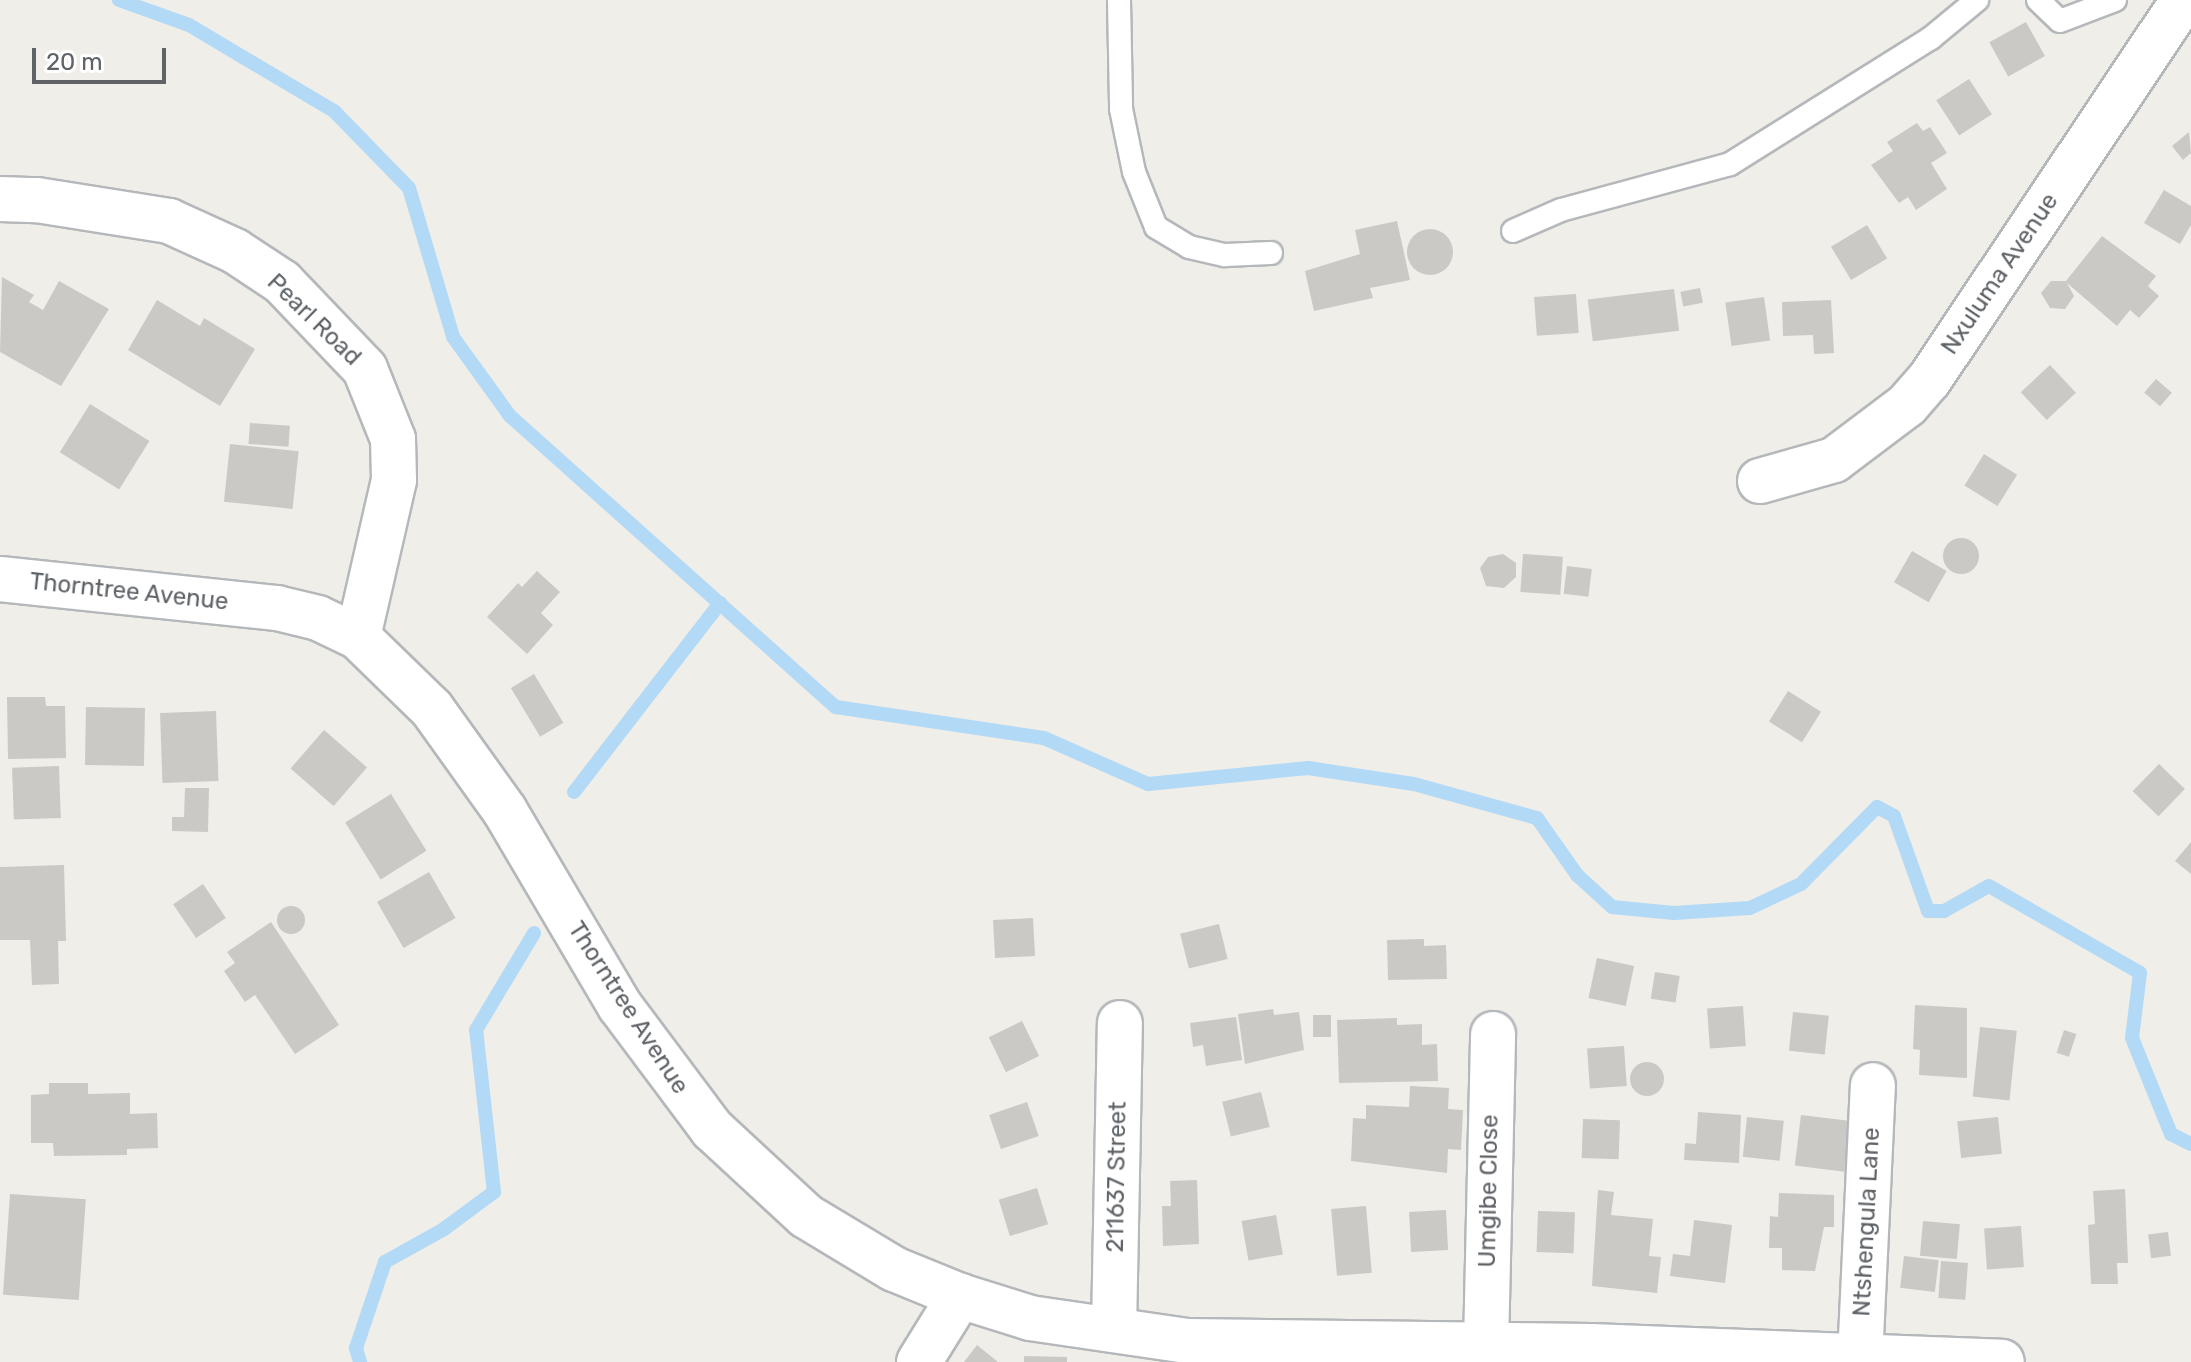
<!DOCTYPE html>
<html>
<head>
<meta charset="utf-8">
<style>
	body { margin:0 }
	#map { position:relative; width:2191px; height:1362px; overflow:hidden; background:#f0eee8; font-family:Rubik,sans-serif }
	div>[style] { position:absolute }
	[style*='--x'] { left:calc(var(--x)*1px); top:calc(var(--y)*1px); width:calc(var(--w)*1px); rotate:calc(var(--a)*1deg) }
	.stream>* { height:14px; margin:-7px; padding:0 7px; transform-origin:7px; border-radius:7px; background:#b2d9f6 }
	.building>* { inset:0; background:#cbc9c5; transform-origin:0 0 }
	.round { border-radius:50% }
	.roads { filter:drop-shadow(2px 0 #b5b8bb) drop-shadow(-2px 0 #b5b8bb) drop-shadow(0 2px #b5b8bb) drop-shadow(0 -2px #b5b8bb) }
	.service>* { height:22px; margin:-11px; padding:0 11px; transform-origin:11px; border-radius:11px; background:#fff }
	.minor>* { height:44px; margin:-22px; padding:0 22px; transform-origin:22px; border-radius:22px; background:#fff }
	span { translate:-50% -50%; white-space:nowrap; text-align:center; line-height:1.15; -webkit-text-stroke:8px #fff; paint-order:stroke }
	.street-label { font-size:24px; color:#5f6367 }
	.scale { position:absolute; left:32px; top:48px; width:134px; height:36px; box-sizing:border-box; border:4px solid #5f6367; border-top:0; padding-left:10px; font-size:24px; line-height:28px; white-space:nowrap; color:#5f6367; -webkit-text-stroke:6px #fff; paint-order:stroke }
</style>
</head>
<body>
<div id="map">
	<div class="stream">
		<div style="--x:119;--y:0;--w:74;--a:19.7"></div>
		<div style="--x:189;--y:25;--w:169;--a:30.7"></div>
		<div style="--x:334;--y:111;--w:107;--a:45.8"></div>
		<div style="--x:409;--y:188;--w:155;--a:73.5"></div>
		<div style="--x:453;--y:337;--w:97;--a:54.2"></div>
		<div style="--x:510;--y:416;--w:437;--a:41.8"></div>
		<div style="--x:836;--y:707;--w:210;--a:8.5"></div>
		<div style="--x:1044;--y:738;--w:114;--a:23.9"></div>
		<div style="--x:1148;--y:784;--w:161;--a:-5.7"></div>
		<div style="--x:1308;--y:768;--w:107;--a:8.6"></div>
		<div style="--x:1414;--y:784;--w:128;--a:15.5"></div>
		<div style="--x:1537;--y:818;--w:70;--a:54.9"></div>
		<div style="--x:1577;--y:875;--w:47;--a:42.4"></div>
		<div style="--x:1612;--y:907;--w:62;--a:5.5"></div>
		<div style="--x:1674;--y:913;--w:76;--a:-3.8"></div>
		<div style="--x:1750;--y:908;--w:56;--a:-25.2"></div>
		<div style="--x:1801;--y:884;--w:108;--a:-45.4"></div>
		<div style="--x:1877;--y:807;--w:19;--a:28"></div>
		<div style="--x:1894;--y:816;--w:101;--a:70.3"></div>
		<div style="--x:1928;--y:911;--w:16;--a:0"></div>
		<div style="--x:1944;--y:911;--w:51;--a:-29.1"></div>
		<div style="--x:1989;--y:886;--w:174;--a:29.9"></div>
		<div style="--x:2140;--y:973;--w:65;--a:97"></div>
		<div style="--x:2132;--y:1038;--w:104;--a:67.9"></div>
		<div style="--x:2171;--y:1134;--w:22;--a:27"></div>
		<div style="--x:574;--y:792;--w:239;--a:-52.3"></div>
		<div style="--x:360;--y:1362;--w:15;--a:-106"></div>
		<div style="--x:356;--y:1348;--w:91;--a:-71.4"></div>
		<div style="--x:385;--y:1262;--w:68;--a:-29.2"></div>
		<div style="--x:444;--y:1229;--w:62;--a:-36.5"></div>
		<div style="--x:494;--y:1192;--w:163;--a:-96.3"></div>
		<div style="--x:476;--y:1030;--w:113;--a:-59.1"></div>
	</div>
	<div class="building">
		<div style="left:2026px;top:22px;width:39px;height:42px;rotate:61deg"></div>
		<div style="left:1969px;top:79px;width:42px;height:39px;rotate:57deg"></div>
		<div style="clip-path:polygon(1917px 123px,1923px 131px,1930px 127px,1947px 153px,1931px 163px,1947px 189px,1916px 210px,1908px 197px,1899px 203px,1871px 165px,1893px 151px,1887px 142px)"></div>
		<div style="clip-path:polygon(2189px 132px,2191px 153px,2183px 160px,2172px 146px)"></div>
		<div style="clip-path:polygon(2164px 190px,2191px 206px,2191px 225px,2180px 244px,2144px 223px)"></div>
		<div style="clip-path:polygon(1397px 221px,1410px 280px,1370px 288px,1373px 298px,1314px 311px,1305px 271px,1360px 254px,1355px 230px)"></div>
		<div style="left:1867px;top:225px;width:39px;height:42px;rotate:59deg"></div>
		<div class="round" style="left:1407px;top:229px;width:46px;height:46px"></div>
		<div style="clip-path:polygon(2102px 236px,2156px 276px,2148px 286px,2159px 296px,2139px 318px,2130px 310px,2117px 326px,2067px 283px,2074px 296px,2065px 309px,2050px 308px,2041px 293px,2051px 281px,2066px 281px)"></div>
		<div style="clip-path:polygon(2px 277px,34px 295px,29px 302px,43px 310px,59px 281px,109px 309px,61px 386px,0 352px)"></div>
		<div style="left:1700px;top:288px;width:15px;height:20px;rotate:79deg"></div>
		<div style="left:1674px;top:289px;width:42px;height:87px;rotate:83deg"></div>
		<div style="left:1576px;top:294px;width:39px;height:42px;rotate:86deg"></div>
		<div style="left:1764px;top:297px;width:44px;height:39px;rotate:82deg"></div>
		<div style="clip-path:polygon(157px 300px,200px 326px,204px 318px,255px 349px,220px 406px,128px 350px)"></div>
		<div style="clip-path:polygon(1831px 300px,1834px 353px,1814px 354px,1813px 335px,1783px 336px,1782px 302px)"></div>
		<div style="left:2050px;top:365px;width:38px;height:40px;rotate:47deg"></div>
		<div style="left:2156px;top:379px;width:21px;height:18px;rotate:41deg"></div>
		<div style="left:90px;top:404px;width:70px;height:57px;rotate:32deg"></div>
		<div style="left:250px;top:423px;width:40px;height:21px;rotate:4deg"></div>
		<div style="left:230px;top:444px;width:69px;height:58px;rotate:6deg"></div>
		<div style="left:1984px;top:454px;width:39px;height:37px;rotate:32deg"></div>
		<div class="round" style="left:1943px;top:538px;width:36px;height:36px"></div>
		<div style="left:1912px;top:551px;width:40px;height:36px;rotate:30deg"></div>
		<div style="clip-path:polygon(1503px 554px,1516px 563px,1516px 577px,1504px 588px,1486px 586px,1480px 568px,1488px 557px)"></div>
		<div style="left:1523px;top:554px;width:40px;height:38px;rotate:4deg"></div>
		<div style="left:1567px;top:566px;width:25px;height:28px;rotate:7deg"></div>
		<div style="clip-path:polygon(537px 571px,560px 592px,541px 613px,553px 625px,527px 654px,487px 617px,518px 583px,522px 587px)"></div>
		<div style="left:534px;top:674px;width:57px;height:27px;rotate:59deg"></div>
		<div style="left:1788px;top:691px;width:39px;height:36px;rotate:32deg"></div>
		<div style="clip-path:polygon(7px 697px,45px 697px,46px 706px,65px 706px,66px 758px,8px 759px)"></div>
		<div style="left:86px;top:707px;width:59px;height:58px;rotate:1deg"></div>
		<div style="left:216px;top:711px;width:70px;height:56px;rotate:88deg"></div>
		<div style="left:324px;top:730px;width:57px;height:51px;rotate:41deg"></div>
		<div style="left:2159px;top:764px;width:36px;height:38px;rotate:44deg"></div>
		<div style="left:59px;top:766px;width:52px;height:47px;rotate:88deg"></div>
		<div style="clip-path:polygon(185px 788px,209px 788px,208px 832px,172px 831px,172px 817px,184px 817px)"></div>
		<div style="left:391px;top:794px;width:67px;height:54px;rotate:58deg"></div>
		<div style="clip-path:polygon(2191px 842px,2191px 874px,2175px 861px)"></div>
		<div style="clip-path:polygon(64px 865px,66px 941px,58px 941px,59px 984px,32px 985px,30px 940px,0 940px,0 867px)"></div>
		<div style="left:429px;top:872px;width:53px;height:60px;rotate:60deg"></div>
		<div style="left:203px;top:884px;width:41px;height:36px;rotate:56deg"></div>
		<div class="round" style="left:277px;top:906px;width:28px;height:28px"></div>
		<div style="left:1033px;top:918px;width:38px;height:40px;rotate:87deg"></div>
		<div style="clip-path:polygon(271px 922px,339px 1025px,295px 1054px,255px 995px,245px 1002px,224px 971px,235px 963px,227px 952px)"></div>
		<div style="left:1219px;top:924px;width:36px;height:40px;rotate:76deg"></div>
		<div style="clip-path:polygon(1424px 939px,1424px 946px,1446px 945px,1447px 979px,1388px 980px,1387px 940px)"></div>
		<div style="left:1597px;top:958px;width:38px;height:41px;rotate:12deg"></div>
		<div style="left:1655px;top:972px;width:25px;height:27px;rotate:9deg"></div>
		<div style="clip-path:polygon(1915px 1005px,1967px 1008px,1967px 1078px,1919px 1075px,1920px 1050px,1913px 1049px)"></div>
		<div style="left:1743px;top:1006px;width:40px;height:36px;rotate:86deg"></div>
		<div style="clip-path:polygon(1273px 1009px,1274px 1015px,1299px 1012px,1304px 1050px,1245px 1064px,1238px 1014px)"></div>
		<div style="left:1793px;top:1012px;width:36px;height:39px;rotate:6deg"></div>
		<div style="left:1313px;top:1015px;width:18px;height:22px"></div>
		<div style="clip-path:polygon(1236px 1017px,1242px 1060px,1206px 1066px,1203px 1045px,1193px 1047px,1190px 1023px)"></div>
		<div style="clip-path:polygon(1397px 1018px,1397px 1025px,1422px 1024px,1422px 1045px,1437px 1044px,1438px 1081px,1339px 1083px,1337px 1020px)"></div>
		<div style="left:1022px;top:1021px;width:39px;height:37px;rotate:64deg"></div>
		<div style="left:1980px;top:1027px;width:37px;height:70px;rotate:6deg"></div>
		<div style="left:2064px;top:1030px;width:13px;height:24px;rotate:18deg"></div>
		<div style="left:1624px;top:1046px;width:40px;height:37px;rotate:86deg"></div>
		<div class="round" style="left:1630px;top:1062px;width:34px;height:34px"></div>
		<div style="clip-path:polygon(49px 1083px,88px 1083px,88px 1094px,130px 1093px,130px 1114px,157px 1113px,158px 1148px,127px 1149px,127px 1155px,54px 1156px,53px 1143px,31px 1143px,31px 1095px,49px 1094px)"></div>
		<div style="clip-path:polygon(1410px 1086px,1449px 1088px,1448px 1109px,1463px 1110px,1461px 1150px,1448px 1149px,1447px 1173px,1351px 1161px,1353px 1118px,1366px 1119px,1366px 1105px,1409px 1107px)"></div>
		<div style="left:1261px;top:1092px;width:36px;height:40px;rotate:76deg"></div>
		<div style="left:1027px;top:1102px;width:36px;height:40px;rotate:71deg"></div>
		<div style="clip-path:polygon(1698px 1112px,1741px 1115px,1739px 1163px,1684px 1160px,1685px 1143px,1696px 1144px)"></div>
		<div style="left:1801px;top:1115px;width:50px;height:51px;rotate:7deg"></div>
		<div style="left:1747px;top:1117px;width:37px;height:40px;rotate:6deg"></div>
		<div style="left:1998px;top:1117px;width:37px;height:41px;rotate:84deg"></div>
		<div style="left:1583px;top:1119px;width:37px;height:39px;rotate:2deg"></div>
		<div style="clip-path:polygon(1197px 1180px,1199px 1244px,1163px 1246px,1162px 1206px,1171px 1206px,1170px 1181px)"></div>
		<div style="left:1037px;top:1188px;width:38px;height:40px;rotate:73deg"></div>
		<div style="clip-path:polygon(2125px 1189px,2128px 1263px,2117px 1263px,2118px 1284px,2091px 1284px,2088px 1225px,2095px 1224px,2093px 1191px)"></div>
		<div style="clip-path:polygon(1598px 1190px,1614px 1192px,1611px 1215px,1653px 1219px,1649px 1256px,1661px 1257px,1657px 1293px,1592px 1286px)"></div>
		<div style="clip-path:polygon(1779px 1193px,1834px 1195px,1834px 1227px,1824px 1227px,1815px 1271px,1782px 1270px,1782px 1248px,1769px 1248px,1770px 1216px,1778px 1217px)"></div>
		<div style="left:10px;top:1194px;width:76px;height:101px;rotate:4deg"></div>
		<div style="left:1366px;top:1206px;width:67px;height:35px;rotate:85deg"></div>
		<div style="left:1446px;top:1210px;width:40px;height:37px;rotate:87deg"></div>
		<div style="left:1538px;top:1211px;width:37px;height:41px;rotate:2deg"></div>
		<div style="left:1276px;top:1215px;width:40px;height:35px;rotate:80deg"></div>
		<div style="clip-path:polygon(1694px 1220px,1732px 1225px,1725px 1283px,1670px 1276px,1673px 1254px,1690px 1256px)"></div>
		<div style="left:1923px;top:1221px;width:37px;height:35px;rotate:5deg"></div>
		<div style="left:2021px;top:1226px;width:41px;height:37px;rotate:86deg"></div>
		<div style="left:2168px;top:1232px;width:24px;height:20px;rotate:83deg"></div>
		<div style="left:1904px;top:1256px;width:35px;height:32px;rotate:7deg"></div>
		<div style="left:1941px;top:1261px;width:27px;height:37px;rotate:4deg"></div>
		<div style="clip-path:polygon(977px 1345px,998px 1362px,964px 1362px)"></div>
		<div style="clip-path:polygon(1024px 1356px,1067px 1357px,1067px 1362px,1024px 1362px)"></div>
	</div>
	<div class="roads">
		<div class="service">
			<div style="--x:1119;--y:0;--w:109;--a:88.9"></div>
			<div style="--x:1121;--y:109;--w:64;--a:78.3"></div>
			<div style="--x:1134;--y:172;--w:59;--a:68.2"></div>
			<div style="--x:1156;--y:227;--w:39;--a:31"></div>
			<div style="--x:1189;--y:247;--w:37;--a:13"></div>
			<div style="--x:1225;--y:255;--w:46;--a:-2.5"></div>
			<div style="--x:2038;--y:0;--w:30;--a:44"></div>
			<div style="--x:2060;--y:21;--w:59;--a:-20.9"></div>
			<div style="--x:1513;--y:231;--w:52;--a:-23.6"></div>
			<div style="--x:1561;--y:210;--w:175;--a:-15.2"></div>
			<div style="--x:1730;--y:164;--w:237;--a:-32.1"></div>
			<div style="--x:1931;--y:38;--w:60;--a:-39.6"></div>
		</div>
		<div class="minor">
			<div style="--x:0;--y:199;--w:37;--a:2"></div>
			<div style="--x:37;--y:200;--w:134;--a:9"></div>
			<div style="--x:169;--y:221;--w:72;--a:24.4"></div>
			<div style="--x:235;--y:251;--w:56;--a:33.4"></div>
			<div style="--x:282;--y:282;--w:120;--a:46.3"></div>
			<div style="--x:365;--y:369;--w:75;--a:68.2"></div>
			<div style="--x:393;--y:439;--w:41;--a:88.6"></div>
			<div style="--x:394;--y:480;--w:161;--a:102.9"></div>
			<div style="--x:1760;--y:481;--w:77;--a:-15.8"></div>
			<div style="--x:1834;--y:460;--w:91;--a:-37"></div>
			<div style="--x:1907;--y:405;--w:33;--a:-49"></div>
			<div style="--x:1929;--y:380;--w:457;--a:-56.2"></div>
			<div style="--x:0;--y:579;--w:279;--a:6"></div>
			<div style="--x:277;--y:608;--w:42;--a:13.7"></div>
			<div style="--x:318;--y:618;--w:44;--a:25.4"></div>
			<div style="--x:358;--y:637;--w:103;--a:44.2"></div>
			<div style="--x:432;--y:709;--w:125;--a:54.4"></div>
			<div style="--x:505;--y:811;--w:226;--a:59.5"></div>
			<div style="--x:620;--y:1006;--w:154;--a:53.2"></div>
			<div style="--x:712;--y:1129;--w:128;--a:42.8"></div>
			<div style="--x:806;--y:1216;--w:103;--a:31.1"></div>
			<div style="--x:894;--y:1269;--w:71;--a:22.2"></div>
			<div style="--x:960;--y:1296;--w:73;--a:17.4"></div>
			<div style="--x:1030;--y:1318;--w:159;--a:8.3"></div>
			<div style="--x:1187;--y:1341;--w:404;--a:0.7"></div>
			<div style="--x:1591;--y:1346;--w:411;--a:2.2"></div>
			<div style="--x:1114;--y:1330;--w:307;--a:-88.9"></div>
			<div style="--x:1486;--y:1347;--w:313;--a:-88.7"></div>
			<div style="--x:1860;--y:1359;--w:274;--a:-87.3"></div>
			<div style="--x:919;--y:1362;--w:78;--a:-58.2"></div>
		</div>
	</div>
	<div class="street-label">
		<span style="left:2000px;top:274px;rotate:-56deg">Nxuluma Avenue</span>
		<span style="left:314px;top:320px;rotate:44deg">Pearl Road</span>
		<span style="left:129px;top:592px;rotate:6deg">Thorntree Avenue</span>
		<span style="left:628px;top:1008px;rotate:57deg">Thorntree Avenue</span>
		<span style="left:1117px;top:1177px;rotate:-89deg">211637 Street</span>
		<span style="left:1489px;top:1191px;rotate:-89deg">Umgibe Close</span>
		<span style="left:1867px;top:1222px;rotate:-87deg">Ntshengula Lane</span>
	</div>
	<div class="scale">20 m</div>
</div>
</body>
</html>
